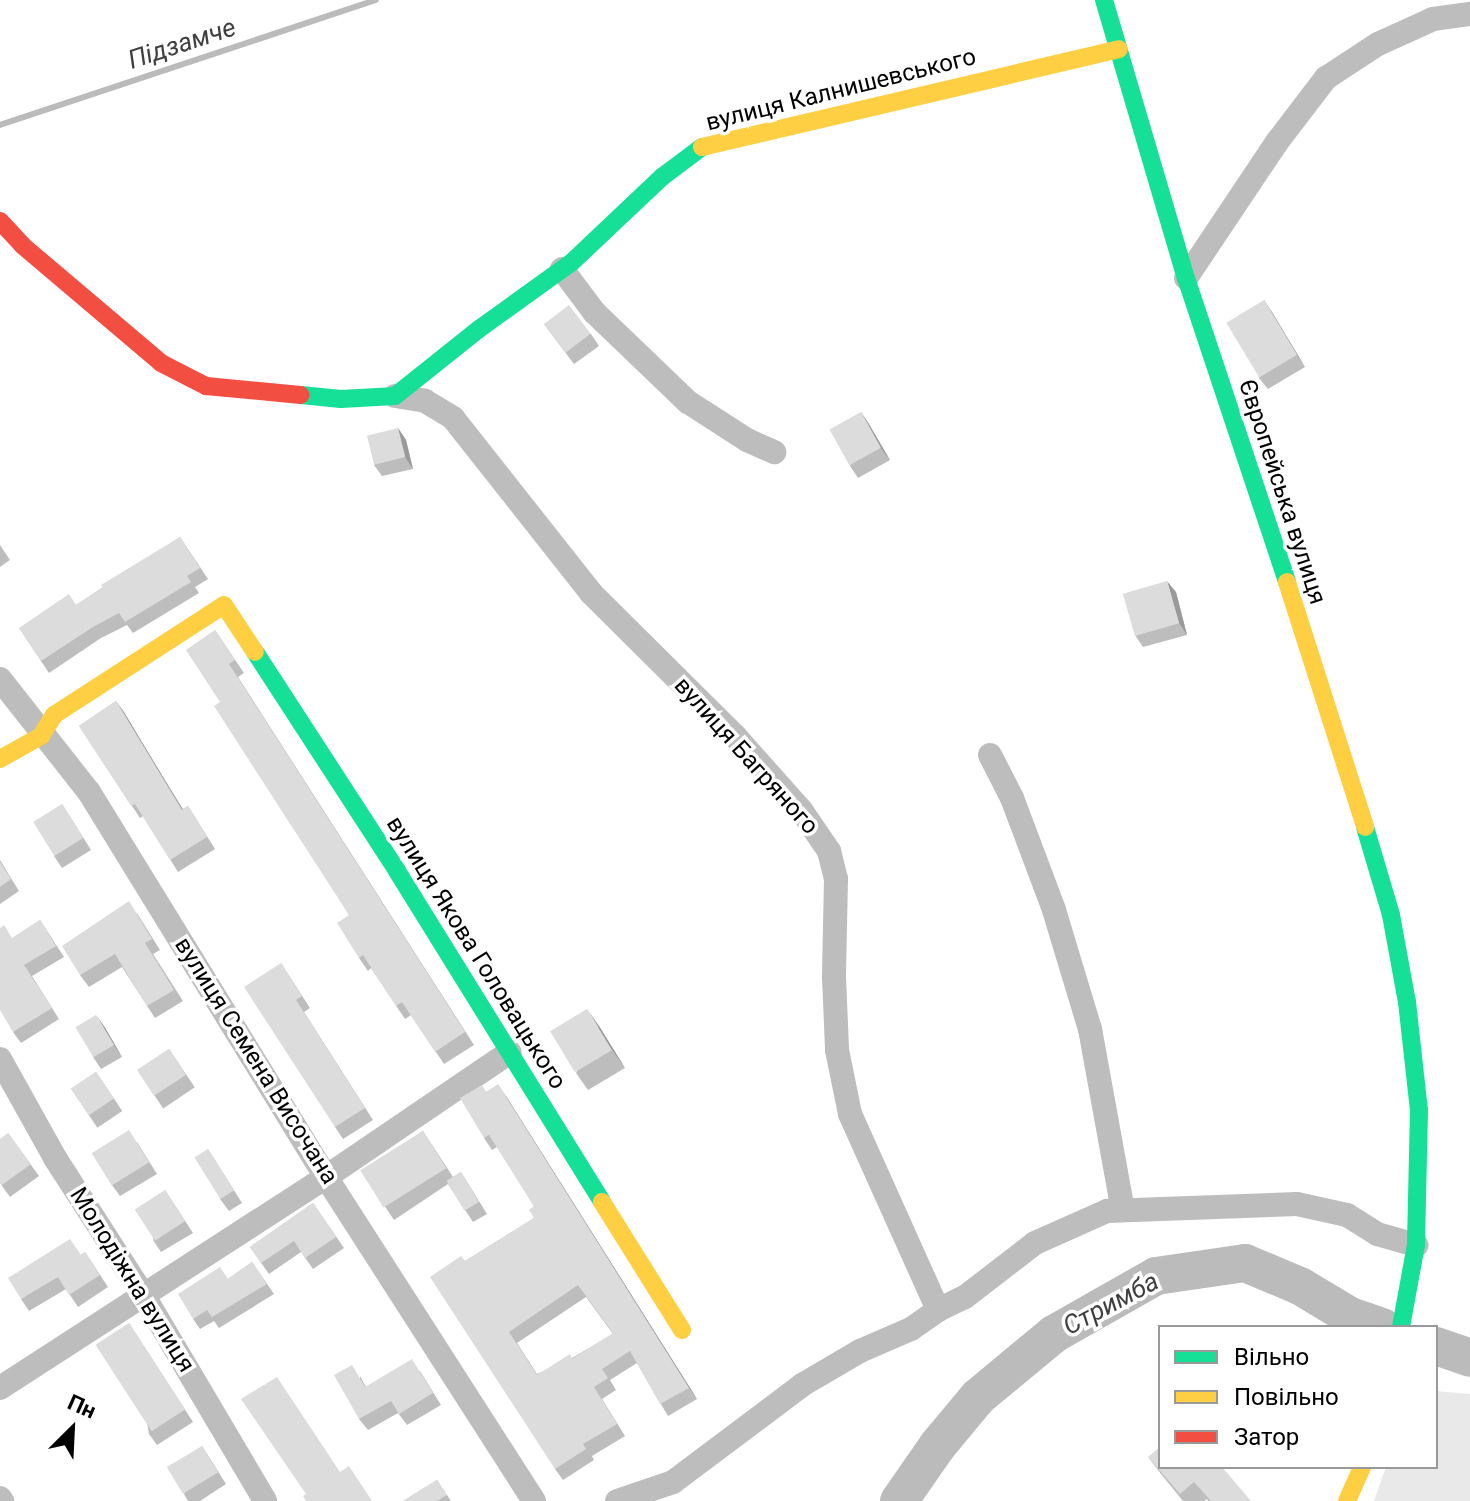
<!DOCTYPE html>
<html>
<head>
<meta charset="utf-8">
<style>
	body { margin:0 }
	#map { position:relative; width:1470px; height:1501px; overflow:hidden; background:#fff; font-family:Roboto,sans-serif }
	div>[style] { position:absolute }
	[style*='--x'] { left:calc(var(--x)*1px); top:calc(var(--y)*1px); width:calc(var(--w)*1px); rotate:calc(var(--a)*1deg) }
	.green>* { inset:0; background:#e9e9e9 }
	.stream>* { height:6px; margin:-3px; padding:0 3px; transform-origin:3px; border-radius:3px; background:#bbb }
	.river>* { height:38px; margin:-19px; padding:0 19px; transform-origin:19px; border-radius:19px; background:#bbb }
	.street>* { height:24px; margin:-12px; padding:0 12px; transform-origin:12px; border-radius:12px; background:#bdbdbd }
	.fast>* { height:18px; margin:-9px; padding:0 9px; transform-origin:9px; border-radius:9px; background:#16e098 }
	.slow>* { height:18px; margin:-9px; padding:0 9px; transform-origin:9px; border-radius:9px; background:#ffcf43 }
	.jam>* { height:18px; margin:-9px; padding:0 9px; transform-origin:9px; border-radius:9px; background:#f24e42 }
	.wall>* { inset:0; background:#bdbdbd; transform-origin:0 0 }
	.shaded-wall>* { inset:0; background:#9a9a9a }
	.building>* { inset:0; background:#dcdcdc; transform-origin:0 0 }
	span { translate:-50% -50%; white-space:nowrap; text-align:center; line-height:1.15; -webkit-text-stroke:7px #fff; paint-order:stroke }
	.street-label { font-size:24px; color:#000 }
	.water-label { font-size:26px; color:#3f3f3f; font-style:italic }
	.legend { position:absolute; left:1158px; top:1325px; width:280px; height:144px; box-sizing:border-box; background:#fff; border:2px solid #999; margin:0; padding:10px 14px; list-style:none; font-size:24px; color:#000 }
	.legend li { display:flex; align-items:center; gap:16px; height:40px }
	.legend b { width:40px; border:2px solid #999 }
	.north { position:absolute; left:32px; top:1389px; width:80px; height:80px; -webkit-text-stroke:6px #fff; paint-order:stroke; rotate:24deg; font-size:22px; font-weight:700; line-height:32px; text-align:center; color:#000 }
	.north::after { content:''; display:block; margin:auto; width:28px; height:36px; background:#000; clip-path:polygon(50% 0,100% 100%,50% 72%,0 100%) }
</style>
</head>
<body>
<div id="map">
	<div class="green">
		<div style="clip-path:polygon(1436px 1391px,1470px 1394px,1470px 1501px,1374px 1501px,1386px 1467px,1436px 1467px)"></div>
	</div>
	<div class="stream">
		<div style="--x:0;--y:125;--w:396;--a:-18.4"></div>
	</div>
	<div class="river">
		<div style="--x:1436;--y:1346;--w:36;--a:19"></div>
		<div style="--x:899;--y:1501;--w:68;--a:-55.1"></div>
		<div style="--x:938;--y:1445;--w:62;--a:-50.2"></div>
		<div style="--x:978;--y:1397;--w:99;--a:-39.7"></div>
		<div style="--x:1054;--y:1334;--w:117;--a:-29.6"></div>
		<div style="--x:1156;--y:1276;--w:90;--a:-8.3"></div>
		<div style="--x:1245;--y:1263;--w:60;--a:22.7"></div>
		<div style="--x:1300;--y:1286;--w:58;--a:31"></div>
		<div style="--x:1350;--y:1316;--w:34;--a:19"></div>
	</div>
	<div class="street">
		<div style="--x:562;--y:269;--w:54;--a:53.3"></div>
		<div style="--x:594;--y:312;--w:130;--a:43.8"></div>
		<div style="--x:688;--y:402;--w:70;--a:32.8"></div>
		<div style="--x:747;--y:440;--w:30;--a:24"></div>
		<div style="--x:1186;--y:278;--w:164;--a:-56.2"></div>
		<div style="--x:1277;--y:142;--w:81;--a:-52.6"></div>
		<div style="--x:1326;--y:78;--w:62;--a:-33.2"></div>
		<div style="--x:1378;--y:44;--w:60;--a:-24.4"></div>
		<div style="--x:1433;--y:19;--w:37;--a:-8"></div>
		<div style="--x:395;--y:396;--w:30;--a:9"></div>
		<div style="--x:425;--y:401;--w:33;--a:31"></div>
		<div style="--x:453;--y:418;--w:223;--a:51.7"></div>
		<div style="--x:591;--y:593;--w:203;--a:44.8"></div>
		<div style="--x:735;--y:736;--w:99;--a:48.3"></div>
		<div style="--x:801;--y:810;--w:50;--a:55.7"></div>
		<div style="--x:829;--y:851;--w:29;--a:76"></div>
		<div style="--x:836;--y:879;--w:98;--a:91.2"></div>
		<div style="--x:834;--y:977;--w:73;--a:87.6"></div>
		<div style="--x:837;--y:1050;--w:65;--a:78.5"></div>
		<div style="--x:850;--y:1114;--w:215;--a:65.8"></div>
		<div style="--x:0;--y:679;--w:144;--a:51.8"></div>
		<div style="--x:89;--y:792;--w:452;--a:58.4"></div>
		<div style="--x:326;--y:1177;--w:385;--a:57.3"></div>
		<div style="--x:990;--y:755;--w:48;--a:62.9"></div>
		<div style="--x:1012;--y:798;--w:120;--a:69.4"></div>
		<div style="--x:1054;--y:910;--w:124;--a:73.2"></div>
		<div style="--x:1090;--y:1029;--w:184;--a:79.7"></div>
		<div style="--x:0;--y:1059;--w:113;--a:60.9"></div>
		<div style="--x:55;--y:1158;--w:164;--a:57.2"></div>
		<div style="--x:144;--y:1296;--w:238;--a:59.4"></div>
		<div style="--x:0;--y:1388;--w:388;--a:-32.9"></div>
		<div style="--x:326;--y:1177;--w:222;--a:-34.2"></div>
		<div style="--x:0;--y:1498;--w:4;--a:56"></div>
		<div style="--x:617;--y:1501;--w:59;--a:-18.7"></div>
		<div style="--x:673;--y:1482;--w:161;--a:-36.9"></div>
		<div style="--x:802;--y:1385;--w:67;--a:-30.4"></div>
		<div style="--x:860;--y:1351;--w:56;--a:-23.3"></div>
		<div style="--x:911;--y:1329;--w:33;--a:-35"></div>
		<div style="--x:938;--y:1310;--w:30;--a:-26"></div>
		<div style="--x:965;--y:1297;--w:88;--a:-37.6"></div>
		<div style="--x:1035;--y:1243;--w:79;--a:-24"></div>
		<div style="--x:1107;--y:1211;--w:190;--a:-2.1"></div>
		<div style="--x:1297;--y:1204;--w:51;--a:12.4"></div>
		<div style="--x:1347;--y:1215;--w:36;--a:32"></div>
		<div style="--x:1377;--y:1234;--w:41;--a:15.8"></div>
	</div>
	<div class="fast">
		<div style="--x:1104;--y:0;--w:290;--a:73.6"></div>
		<div style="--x:1186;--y:278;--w:320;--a:71.6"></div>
		<div style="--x:301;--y:395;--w:40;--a:5.7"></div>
		<div style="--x:341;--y:399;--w:54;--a:-3.2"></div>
		<div style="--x:395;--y:396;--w:107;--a:-38.6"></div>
		<div style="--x:479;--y:329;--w:113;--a:-35.7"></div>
		<div style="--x:571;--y:263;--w:125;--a:-43.4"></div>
		<div style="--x:662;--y:177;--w:50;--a:-36.9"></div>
		<div style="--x:255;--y:652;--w:261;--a:57"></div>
		<div style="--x:397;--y:871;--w:389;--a:58.2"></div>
		<div style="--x:1365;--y:827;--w:92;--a:73.5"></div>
		<div style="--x:1391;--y:915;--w:88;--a:79.6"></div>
		<div style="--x:1407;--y:1002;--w:109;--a:83.7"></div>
		<div style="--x:1419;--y:1110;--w:135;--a:91.3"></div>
		<div style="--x:1416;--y:1245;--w:83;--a:100.4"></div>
	</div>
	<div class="slow">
		<div style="--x:702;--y:147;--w:428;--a:-13.2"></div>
		<div style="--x:1287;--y:582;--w:257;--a:72.3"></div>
		<div style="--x:0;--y:759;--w:47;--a:-29.3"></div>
		<div style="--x:41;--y:736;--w:25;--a:-58"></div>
		<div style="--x:54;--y:715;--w:202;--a:-32.9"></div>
		<div style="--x:224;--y:605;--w:56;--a:56.6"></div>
		<div style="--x:602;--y:1202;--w:151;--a:58"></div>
		<div style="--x:1347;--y:1501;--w:37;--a:-66"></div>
	</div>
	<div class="jam">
		<div style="--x:0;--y:221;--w:33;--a:47"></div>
		<div style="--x:22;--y:245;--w:182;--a:40.3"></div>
		<div style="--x:161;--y:363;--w:51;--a:27.1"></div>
		<div style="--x:206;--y:386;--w:95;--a:5.4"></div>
	</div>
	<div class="wall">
		<div style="clip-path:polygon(1264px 300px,1305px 367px,1268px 389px,1259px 378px)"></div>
		<div style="clip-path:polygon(544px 324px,591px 334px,599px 346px,574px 364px)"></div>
		<div style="clip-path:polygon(861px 412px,890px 460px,858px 478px,850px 466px)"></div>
		<div style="clip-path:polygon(398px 428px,406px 440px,413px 469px,382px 476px,374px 465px)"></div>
		<div style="clip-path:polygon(180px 537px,208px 579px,195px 587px,199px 593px,133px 633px,127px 625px,101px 638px,49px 673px,19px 628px,76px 605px)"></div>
		<div style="clip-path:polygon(0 545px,10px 560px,0 567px)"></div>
		<div style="clip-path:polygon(1176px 592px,1187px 635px,1143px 647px,1135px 635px)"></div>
		<div style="clip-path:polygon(215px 630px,244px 673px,238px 677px,474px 1045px,444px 1064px,411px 1015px,405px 1019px,371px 968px,368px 971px,359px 958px,349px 915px,220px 702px)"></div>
		<div style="clip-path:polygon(116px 701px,183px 809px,188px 806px,215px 849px,178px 872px,143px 816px,140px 818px,79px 726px)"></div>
		<div style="clip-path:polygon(62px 804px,91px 850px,62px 868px,54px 856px)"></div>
		<div style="clip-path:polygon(0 860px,19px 891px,0 904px)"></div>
		<div style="clip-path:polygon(137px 913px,160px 950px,153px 954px,183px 1001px,155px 1018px,122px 967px,89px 987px,80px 975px)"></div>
		<div style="clip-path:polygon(40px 920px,64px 957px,32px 976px,59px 1019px,21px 1043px,13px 1032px,13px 938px)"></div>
		<div style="clip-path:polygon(281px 963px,310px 1008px,304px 1012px,373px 1120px,343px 1139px,335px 1127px)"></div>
		<div style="clip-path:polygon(104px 1026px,122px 1057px,101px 1069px,93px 1057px)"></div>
		<div style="clip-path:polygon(599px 1026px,625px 1068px,588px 1090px,576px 1073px)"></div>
		<div style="left:169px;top:1049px;width:46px;height:38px;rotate:56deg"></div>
		<div style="left:96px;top:1072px;width:47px;height:30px;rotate:56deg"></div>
		<div style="clip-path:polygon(evenodd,486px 1091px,506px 1096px,697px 1399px,668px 1416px,637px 1363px,610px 1380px,616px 1390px,602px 1399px,625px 1436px,592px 1456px,594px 1460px,563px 1480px,555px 1469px,465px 1261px,534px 1218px,534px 1206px,497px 1147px,492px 1150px,484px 1138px,486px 1091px,586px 1297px,613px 1334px,572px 1358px,537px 1374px,517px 1343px,586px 1297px)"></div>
		<div style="clip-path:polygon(423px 1131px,453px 1177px,461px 1172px,487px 1214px,473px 1222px,448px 1184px,394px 1220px,361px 1171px)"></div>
		<div style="clip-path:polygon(8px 1133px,39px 1176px,10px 1197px,0 1183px)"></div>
		<div style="clip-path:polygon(137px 1142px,157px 1174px,120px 1196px,112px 1185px)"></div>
		<div style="clip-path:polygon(208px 1149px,242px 1203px,229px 1211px,220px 1199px)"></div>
		<div style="clip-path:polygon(165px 1190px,193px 1233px,161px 1252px,153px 1240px)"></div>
		<div style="clip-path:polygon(313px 1203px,344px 1248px,313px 1269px,301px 1252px,269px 1274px,250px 1247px)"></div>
		<div style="clip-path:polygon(85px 1252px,108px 1287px,78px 1307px,66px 1289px,29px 1311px,21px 1299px)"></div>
		<div style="clip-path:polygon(252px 1262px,274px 1294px,219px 1328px,214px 1321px,200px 1329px,193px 1319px,228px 1279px)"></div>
		<div style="clip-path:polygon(129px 1323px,193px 1422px,157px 1445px,149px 1434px)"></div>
		<div style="clip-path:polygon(420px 1371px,441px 1405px,407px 1425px,398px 1413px,368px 1430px,359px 1419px,360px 1376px,366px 1387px)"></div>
		<div style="clip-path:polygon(202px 1446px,226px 1484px,200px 1501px,188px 1501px,184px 1494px)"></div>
		<div style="clip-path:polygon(1148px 1457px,1251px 1501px,1208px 1501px,1207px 1499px,1204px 1501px,1183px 1501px,1161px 1474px)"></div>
		<div style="clip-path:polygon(437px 1480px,451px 1501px,403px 1501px)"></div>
	</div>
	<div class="shaded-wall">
		<div style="clip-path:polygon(1264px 300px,1272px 312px,1305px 367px,1297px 355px)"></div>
		<div style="clip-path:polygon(861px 412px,869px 424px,890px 460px,881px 448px)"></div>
		<div style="clip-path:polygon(398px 428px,406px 440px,413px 469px,405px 457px)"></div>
		<div style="clip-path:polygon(1167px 581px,1176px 592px,1187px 635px,1179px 623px)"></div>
		<div style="clip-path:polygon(116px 701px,124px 712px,190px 822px,182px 810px)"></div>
		<div style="clip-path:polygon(587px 1009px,599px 1026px,625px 1068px,612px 1050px)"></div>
		<div style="clip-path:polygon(96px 1015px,104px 1026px,122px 1057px,114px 1045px)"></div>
		<div style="clip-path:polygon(498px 1084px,506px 1096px,697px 1399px,689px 1388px)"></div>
	</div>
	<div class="building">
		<div style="left:1264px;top:300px;width:64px;height:44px;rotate:59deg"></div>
		<div style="left:569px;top:305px;width:36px;height:31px;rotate:53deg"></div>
		<div style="left:861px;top:412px;width:41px;height:36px;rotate:61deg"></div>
		<div style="left:398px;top:428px;width:30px;height:32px;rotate:76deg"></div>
		<div style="clip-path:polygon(180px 537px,200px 568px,187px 576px,191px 582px,125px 622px,119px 613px,93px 627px,41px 661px,19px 628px,69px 594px,76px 605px,103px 588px,101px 585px)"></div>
		<div style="left:1167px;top:581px;width:44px;height:46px;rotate:74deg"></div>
		<div style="clip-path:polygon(215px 630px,235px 660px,229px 664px,465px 1032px,435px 1052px,402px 1002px,396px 1006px,363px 955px,359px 958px,337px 923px,349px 915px,214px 706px,220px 702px,186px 650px)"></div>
		<div style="clip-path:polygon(116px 701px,182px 810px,188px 806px,207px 837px,170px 860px,135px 804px,131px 806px,79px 726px)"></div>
		<div style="left:62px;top:804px;width:40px;height:34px;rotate:58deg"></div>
		<div style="clip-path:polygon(0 862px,11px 879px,0 887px)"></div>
		<div style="clip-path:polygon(129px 901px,152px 939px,145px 943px,174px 990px,147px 1006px,115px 954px,80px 975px,62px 946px)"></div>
		<div style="clip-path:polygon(40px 920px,56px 946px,24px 965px,52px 1008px,13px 1032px,0 1010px,0 928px,4px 925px,12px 938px)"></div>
		<div style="clip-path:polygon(281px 963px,302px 996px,296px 1000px,365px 1108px,335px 1127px,244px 987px)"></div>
		<div style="left:587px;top:1009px;width:48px;height:43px;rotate:59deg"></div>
		<div style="left:96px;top:1015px;width:35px;height:24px;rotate:59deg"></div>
		<div style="left:169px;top:1049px;width:31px;height:38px;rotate:57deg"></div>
		<div style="left:96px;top:1072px;width:32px;height:30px;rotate:56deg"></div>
		<div style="clip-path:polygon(evenodd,498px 1084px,689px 1388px,660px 1404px,630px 1351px,602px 1369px,608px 1378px,594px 1387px,617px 1424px,583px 1444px,586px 1449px,555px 1469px,430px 1277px,461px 1256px,465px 1261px,534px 1218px,529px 1210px,534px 1206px,489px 1135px,484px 1138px,460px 1098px,482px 1085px,486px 1092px,498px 1084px,578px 1285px,613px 1333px,572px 1359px,570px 1354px,537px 1375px,509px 1332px,578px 1285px)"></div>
		<div style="left:129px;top:1130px;width:38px;height:44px;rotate:58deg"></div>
		<div style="left:423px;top:1131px;width:44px;height:74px;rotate:58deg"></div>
		<div style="clip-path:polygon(8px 1133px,31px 1164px,2px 1185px,0 1183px,0 1139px)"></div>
		<div style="left:208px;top:1149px;width:49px;height:16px;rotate:58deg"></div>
		<div style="left:461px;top:1172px;width:35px;height:17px;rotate:59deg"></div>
		<div style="left:165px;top:1190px;width:37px;height:36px;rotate:57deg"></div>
		<div style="clip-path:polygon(313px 1203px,336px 1237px,305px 1258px,294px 1241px,261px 1263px,250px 1247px)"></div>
		<div style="clip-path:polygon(70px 1239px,81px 1255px,85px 1252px,100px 1275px,69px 1295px,58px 1277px,21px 1299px,8px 1278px)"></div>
		<div style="clip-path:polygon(252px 1262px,267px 1284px,212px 1317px,207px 1310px,193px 1319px,178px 1294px,220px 1267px,228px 1279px)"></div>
		<div style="left:129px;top:1323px;width:103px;height:40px;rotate:57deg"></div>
		<div style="clip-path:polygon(412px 1359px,433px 1393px,399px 1414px,391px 1401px,359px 1419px,334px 1375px,352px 1365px,365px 1387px)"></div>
		<div style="clip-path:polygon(277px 1377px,340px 1472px,349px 1466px,372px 1501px,306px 1501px,303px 1496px,306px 1494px,241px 1399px)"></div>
		<div style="left:202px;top:1446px;width:31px;height:41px;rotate:59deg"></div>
		<div style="clip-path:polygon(1160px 1447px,1160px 1467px,1222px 1467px,1251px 1501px,1211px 1501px,1194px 1482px,1180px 1494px,1148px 1457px)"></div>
		<div style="clip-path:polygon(437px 1480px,447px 1495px,437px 1501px,403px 1501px)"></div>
	</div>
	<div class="street-label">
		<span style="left:841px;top:90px;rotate:-14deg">вулиця Калнишевського</span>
		<span style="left:1282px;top:492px;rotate:72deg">Європейська вулиця</span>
		<span style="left:746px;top:756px;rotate:48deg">вулиця Багряного</span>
		<span style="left:476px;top:953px;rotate:58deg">вулиця Якова Головацького</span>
		<span style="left:256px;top:1061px;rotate:58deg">вулиця Семена Височана</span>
		<span style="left:132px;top:1280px;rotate:58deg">Молодіжна вулиця</span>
	</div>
	<div class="water-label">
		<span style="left:182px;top:44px;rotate:-18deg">Підзамче</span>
		<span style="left:1111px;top:1304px;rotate:-28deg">Стримба</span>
	</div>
	<ul class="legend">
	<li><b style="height:10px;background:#16e098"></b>Вільно</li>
	<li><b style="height:10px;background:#ffcf43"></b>Повільно</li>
	<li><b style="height:10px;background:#f24e42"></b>Затор</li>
	</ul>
	<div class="north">Пн</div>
</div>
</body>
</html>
